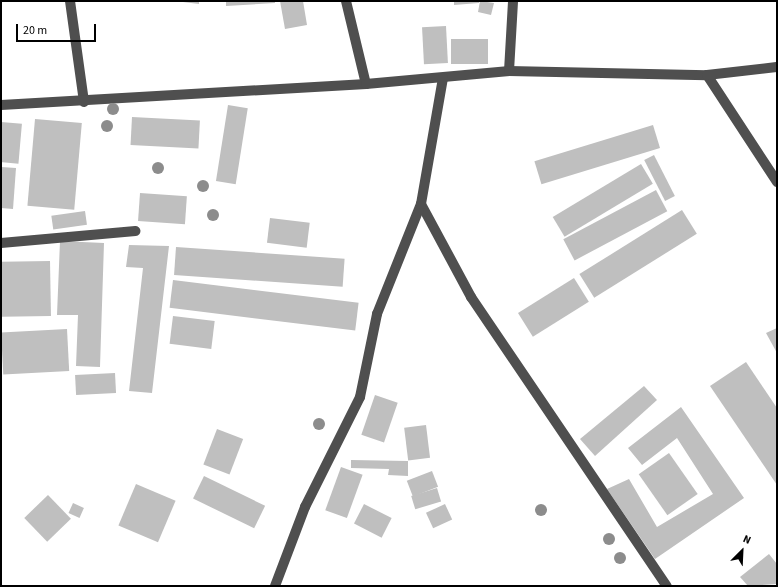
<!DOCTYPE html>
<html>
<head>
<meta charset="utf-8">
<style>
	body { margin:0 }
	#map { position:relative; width:778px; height:587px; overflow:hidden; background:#fff; font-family:"Source Sans 3",sans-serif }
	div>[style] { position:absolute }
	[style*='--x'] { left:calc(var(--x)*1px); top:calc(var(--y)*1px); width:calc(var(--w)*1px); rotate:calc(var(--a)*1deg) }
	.building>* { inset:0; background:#bfbfbf; transform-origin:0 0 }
	.minor>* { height:10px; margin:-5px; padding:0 5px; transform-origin:5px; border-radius:5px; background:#4f4f4f }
	.trees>* { width:12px; height:12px; margin:-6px; border-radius:50%; background:#8c8c8c }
	span { translate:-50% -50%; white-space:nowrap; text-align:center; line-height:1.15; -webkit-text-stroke:3px #fff; paint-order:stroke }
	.frame { position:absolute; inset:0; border:2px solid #000; pointer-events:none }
	.north { position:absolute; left:722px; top:531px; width:40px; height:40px; -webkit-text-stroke:3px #fff; paint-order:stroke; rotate:24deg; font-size:11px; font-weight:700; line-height:16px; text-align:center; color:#000 }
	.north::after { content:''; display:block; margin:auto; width:14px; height:18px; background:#000; clip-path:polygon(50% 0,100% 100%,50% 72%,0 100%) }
	.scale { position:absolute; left:16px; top:24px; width:80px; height:18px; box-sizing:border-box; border:2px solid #000; border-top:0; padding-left:5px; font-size:12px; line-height:14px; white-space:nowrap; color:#000; -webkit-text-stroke:3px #fff; paint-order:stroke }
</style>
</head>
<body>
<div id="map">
	<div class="building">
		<div style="clip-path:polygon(175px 1px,199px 1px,199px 4px)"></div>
		<div style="clip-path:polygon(226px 1px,275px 1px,275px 3px,226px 6px)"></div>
		<div style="clip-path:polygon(280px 1px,303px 1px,307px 25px,285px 29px)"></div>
		<div style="clip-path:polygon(454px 1px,479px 1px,479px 3px,454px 5px)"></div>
		<div style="clip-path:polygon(480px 1px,494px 3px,491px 15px,478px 12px)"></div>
		<div style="left:446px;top:26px;width:37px;height:24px;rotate:87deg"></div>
		<div style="left:451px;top:39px;width:37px;height:25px"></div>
		<div style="left:228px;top:105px;width:20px;height:77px;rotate:9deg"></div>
		<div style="left:132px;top:117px;width:68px;height:28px;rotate:3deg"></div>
		<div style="left:35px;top:119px;width:47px;height:87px;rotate:5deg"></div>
		<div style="left:1px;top:122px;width:21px;height:40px;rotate:5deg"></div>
		<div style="left:653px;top:125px;width:24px;height:124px;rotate:73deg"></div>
		<div style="left:654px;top:155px;width:46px;height:11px;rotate:63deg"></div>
		<div style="left:641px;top:164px;width:23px;height:103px;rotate:59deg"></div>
		<div style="clip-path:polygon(1px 167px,16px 168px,13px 209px,1px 208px)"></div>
		<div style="left:656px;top:190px;width:24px;height:105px;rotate:62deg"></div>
		<div style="left:140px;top:193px;width:47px;height:28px;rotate:4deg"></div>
		<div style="left:682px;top:210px;width:28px;height:121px;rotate:58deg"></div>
		<div style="left:85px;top:211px;width:14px;height:34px;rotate:82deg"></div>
		<div style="left:270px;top:218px;width:40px;height:25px;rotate:7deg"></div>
		<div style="clip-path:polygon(60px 241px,104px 243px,100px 367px,76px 366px,78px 315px,57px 315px)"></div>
		<div style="clip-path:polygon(129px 245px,169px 246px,152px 393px,129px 391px,143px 268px,126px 267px)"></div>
		<div style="left:176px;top:247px;width:169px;height:28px;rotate:4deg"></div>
		<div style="left:50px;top:261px;width:55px;height:49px;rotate:89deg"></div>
		<div style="left:574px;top:278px;width:28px;height:66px;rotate:58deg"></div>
		<div style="left:173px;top:280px;width:187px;height:28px;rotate:7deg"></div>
		<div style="left:173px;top:316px;width:42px;height:28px;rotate:7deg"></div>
		<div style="clip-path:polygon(777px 328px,777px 353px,766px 333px)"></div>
		<div style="left:67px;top:329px;width:42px;height:66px;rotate:87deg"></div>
		<div style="clip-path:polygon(746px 362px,777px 408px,777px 485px,710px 386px)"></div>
		<div style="left:115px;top:373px;width:20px;height:40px;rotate:87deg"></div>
		<div style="clip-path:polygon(644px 386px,657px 400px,595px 456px,580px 439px)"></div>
		<div style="left:375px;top:395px;width:24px;height:42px;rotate:19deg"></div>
		<div style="clip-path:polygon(681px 407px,744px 498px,655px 559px,607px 489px,629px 479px,657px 527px,713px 494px,677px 438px,642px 465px,628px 448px)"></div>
		<div style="left:426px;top:425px;width:33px;height:22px;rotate:83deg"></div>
		<div style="left:217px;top:429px;width:28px;height:38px;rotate:21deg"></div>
		<div style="left:669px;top:453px;width:50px;height:37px;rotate:55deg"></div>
		<div style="clip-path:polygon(351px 460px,408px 461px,408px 476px,388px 475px,389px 469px,351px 468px)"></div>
		<div style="left:341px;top:467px;width:23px;height:46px;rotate:20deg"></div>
		<div style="left:432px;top:471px;width:17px;height:27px;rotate:69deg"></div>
		<div style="left:204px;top:476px;width:68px;height:25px;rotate:26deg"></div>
		<div style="left:136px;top:484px;width:43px;height:45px;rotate:23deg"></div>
		<div style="left:437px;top:488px;width:14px;height:27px;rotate:73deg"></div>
		<div style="left:48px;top:495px;width:33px;height:33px;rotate:46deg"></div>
		<div style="left:73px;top:503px;width:12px;height:11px;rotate:24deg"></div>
		<div style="left:364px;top:504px;width:31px;height:22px;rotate:27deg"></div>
		<div style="left:445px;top:504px;width:17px;height:21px;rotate:65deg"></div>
		<div style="clip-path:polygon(769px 554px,777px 564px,777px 584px,748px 586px,740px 577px)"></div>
	</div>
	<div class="minor">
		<div style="--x:70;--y:1;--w:102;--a:82.1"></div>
		<div style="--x:346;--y:1;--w:85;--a:76.5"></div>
		<div style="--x:509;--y:71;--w:70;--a:-86.7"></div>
		<div style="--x:707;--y:75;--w:128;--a:56.8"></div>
		<div style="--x:1;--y:105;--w:366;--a:-3.3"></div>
		<div style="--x:366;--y:84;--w:144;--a:-5.2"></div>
		<div style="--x:509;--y:71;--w:198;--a:1.2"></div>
		<div style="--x:707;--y:75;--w:70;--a:-6.5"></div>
		<div style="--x:421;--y:204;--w:106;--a:61.7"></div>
		<div style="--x:471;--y:297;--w:349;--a:55.9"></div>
		<div style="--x:1;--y:243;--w:135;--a:-5.1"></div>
		<div style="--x:275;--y:586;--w:85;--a:-69.2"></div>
		<div style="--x:305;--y:507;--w:123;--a:-63.4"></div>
		<div style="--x:360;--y:397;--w:85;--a:-78.4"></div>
		<div style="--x:377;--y:314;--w:118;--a:-68.2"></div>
		<div style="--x:421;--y:204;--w:128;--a:-80.1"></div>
	</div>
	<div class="trees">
		<div style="left:113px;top:109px"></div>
		<div style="left:107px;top:126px"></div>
		<div style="left:158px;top:168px"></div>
		<div style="left:203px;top:186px"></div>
		<div style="left:213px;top:215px"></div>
		<div style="left:319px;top:424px"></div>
		<div style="left:541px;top:510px"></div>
		<div style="left:609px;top:539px"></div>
		<div style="left:620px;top:558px"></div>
	</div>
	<div class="frame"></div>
	<div class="north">N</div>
	<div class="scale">20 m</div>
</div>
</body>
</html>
